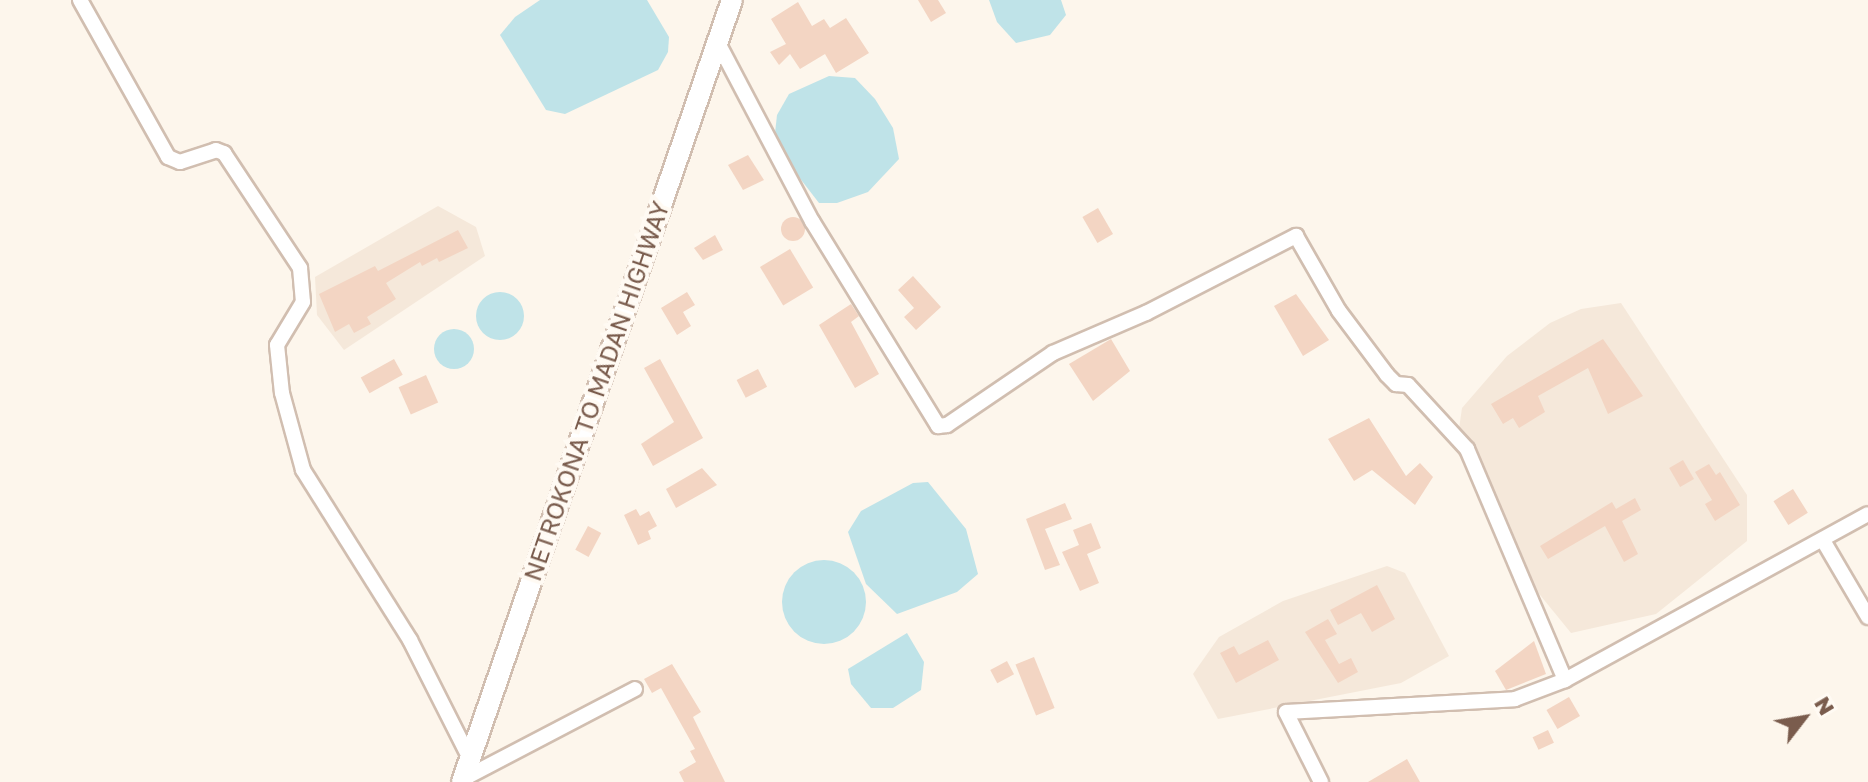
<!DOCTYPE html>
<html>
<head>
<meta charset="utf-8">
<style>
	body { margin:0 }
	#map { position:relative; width:1868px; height:782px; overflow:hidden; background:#fdf6ec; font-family:"Golos Text",sans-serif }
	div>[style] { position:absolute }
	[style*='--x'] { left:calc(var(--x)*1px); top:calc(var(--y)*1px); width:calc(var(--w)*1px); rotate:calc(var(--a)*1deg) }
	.residential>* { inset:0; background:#f5e8da }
	.water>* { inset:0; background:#bfe3e8 }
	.round { border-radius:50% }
	.building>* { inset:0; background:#f3d5c3; transform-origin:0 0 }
	.roads { filter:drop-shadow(2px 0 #d1beb0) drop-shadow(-2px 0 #d1beb0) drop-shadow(0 2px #d1beb0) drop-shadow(0 -2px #d1beb0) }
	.street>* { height:14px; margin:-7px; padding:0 7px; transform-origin:7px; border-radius:7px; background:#fff }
	.secondary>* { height:20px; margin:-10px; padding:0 10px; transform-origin:10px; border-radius:10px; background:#fff }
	span { translate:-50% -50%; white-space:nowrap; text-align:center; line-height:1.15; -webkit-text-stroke:8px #fffaf3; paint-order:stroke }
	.street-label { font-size:24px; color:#7a5c4d }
	.north { position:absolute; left:1764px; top:678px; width:80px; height:80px; -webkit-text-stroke:6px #fffaf3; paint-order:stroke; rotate:59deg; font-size:22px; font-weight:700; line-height:32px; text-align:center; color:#7a5c4d }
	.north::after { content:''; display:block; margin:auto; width:28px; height:36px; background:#7a5c4d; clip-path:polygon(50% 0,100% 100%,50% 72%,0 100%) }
</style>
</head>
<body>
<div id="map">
	<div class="residential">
		<div style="clip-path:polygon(438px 206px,476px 227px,485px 256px,344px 350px,317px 315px,315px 277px)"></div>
		<div style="clip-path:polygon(1621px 303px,1747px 495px,1747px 541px,1656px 614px,1571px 633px,1523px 574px,1456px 450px,1462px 408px,1507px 356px,1550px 323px,1581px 309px)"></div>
		<div style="clip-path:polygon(1387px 566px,1405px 573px,1449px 656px,1401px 683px,1218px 719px,1193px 674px,1219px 637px,1283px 601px)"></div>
	</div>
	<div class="water">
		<div style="clip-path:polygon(540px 0,647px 0,669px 37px,668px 52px,658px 70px,565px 114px,546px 110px,500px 35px,515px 17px)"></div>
		<div style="clip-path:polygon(989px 0,1061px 0,1066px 15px,1050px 35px,1016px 43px,997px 22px)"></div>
		<div style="clip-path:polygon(829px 76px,855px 78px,875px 99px,893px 128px,899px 159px,868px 192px,837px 203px,819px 203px,785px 159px,775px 133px,777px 115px,789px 94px)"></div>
		<div class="round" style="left:476px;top:292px;width:48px;height:48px"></div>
		<div class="round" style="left:434px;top:329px;width:40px;height:40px"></div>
		<div style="clip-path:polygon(928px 482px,966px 529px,978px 574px,957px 592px,897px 614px,866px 584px,848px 532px,861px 511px,913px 483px)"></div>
		<div class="round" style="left:782px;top:560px;width:84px;height:84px"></div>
		<div style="clip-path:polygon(907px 633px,924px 662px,921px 690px,893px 708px,871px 708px,851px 684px,848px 669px)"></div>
	</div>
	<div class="building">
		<div style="clip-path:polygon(918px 0,938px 0,946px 13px,931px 22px)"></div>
		<div style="clip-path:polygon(798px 2px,812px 26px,824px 19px,830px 28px,846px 18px,869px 53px,836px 73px,825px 54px,800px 69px,790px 54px,779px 65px,770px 52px,786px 44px,771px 19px)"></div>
		<div style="clip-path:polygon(748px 155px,764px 180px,743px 190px,728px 165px)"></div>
		<div style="left:1098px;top:208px;width:30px;height:18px;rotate:60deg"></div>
		<div class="round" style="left:781px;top:217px;width:24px;height:24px"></div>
		<div style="clip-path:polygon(458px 230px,468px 248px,439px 262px,437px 258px,422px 266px,420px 262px,386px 283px,396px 299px,367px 317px,371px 324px,354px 333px,349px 324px,335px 332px,319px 294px,375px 266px,378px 271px)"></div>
		<div style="clip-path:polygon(715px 235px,723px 250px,703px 260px,694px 248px)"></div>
		<div style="left:790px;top:249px;width:45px;height:35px;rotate:59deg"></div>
		<div style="clip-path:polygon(913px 276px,941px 307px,916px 330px,904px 317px,914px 308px,898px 290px)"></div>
		<div style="clip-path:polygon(687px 292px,695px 305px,683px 312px,691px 326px,677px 335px,661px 308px)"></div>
		<div style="clip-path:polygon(1296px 294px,1329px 340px,1303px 356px,1274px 306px)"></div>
		<div style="clip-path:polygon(851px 304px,859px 316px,851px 322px,879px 374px,855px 388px,819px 325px)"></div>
		<div style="clip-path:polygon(1111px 339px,1130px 371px,1093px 401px,1069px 364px)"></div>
		<div style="clip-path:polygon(1603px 339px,1643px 396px,1608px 414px,1588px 368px,1538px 396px,1545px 412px,1519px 428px,1513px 418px,1503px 424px,1491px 404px)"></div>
		<div style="left:394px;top:359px;width:18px;height:38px;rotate:61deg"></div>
		<div style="clip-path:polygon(660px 359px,703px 438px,653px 466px,641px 444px,674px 422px,644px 368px)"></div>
		<div style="left:758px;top:369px;width:20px;height:24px;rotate:63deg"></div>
		<div style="left:426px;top:375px;width:30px;height:30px;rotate:66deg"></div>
		<div style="clip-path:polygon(1369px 418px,1406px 476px,1420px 463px,1433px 477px,1415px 505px,1372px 470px,1354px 481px,1328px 439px)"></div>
		<div style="left:1683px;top:460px;width:22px;height:16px;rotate:60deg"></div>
		<div style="clip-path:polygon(1709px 464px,1716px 475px,1720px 472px,1740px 505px,1715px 521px,1705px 504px,1712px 500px,1695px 472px)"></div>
		<div style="clip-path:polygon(702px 468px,717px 485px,676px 508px,666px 489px)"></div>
		<div style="left:1793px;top:489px;width:28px;height:23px;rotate:58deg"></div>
		<div style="clip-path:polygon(1635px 498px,1641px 510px,1622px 521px,1638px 554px,1624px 562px,1605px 526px,1548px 559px,1540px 546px,1612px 502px,1616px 509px)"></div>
		<div style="clip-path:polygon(1065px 503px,1072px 519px,1045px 529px,1060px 565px,1045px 570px,1026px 519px)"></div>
		<div style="clip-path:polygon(636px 509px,640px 516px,649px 511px,657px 526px,648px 531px,651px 539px,638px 545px,624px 515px)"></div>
		<div style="clip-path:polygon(1091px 523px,1101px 548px,1087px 554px,1099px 583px,1080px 591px,1062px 552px,1079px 545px,1073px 530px)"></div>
		<div style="left:588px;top:526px;width:15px;height:27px;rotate:28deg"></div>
		<div style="clip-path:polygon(1377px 585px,1395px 619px,1372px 632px,1361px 613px,1338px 625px,1330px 610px)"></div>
		<div style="clip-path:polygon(1328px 619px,1337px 634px,1325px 640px,1339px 664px,1351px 658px,1358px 672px,1338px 683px,1305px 632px)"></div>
		<div style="clip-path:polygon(1268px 640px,1279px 660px,1236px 683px,1220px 653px,1234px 646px,1239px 655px)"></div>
		<div style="clip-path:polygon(1534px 641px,1546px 674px,1506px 690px,1495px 671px)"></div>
		<div style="left:1034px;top:657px;width:55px;height:20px;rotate:68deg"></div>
		<div style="left:1007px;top:661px;width:15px;height:19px;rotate:62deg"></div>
		<div style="clip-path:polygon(672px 664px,701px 712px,693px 717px,725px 782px,684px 782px,679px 772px,696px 762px,690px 751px,695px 749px,661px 688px,652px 693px,644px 679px)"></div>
		<div style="left:1569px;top:697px;width:22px;height:26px;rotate:60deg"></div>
		<div style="left:1548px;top:730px;width:14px;height:17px;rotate:65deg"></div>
		<div style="clip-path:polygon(1407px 759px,1420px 782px,1368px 782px)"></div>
	</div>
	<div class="roads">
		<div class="street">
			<div style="--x:80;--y:0;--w:180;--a:60.7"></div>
			<div style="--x:168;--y:157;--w:13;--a:23"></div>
			<div style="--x:180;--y:162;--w:38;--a:-18"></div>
			<div style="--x:216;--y:150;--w:9;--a:21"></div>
			<div style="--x:224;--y:153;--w:138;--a:56.5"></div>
			<div style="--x:300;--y:268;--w:34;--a:85"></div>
			<div style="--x:303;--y:302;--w:50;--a:121.2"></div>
			<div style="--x:277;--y:345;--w:48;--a:84.1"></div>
			<div style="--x:282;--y:393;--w:80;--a:74.7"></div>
			<div style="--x:303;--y:470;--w:201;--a:57.8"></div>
			<div style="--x:410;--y:640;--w:131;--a:63.2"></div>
			<div style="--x:717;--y:41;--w:204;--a:62.2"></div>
			<div style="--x:812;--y:221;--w:241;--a:58.4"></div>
			<div style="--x:938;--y:426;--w:9;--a:-6"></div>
			<div style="--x:947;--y:425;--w:128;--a:-34.2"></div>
			<div style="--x:1053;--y:353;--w:101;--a:-23.3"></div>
			<div style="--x:1146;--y:313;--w:169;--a:-27.2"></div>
			<div style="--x:1296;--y:236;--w:86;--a:60.2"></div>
			<div style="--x:1339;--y:311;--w:80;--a:53.1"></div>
			<div style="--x:1387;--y:375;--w:13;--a:45"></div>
			<div style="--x:1396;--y:384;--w:12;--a:5"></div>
			<div style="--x:1408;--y:385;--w:87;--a:47.3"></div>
			<div style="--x:1467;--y:449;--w:251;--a:67"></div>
			<div style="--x:1824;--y:542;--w:87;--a:59.6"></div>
			<div style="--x:463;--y:779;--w:194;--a:-27.6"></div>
			<div style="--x:1321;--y:782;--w:78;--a:-116.6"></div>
			<div style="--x:1286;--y:712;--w:229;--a:-3.2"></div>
			<div style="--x:1515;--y:699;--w:53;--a:-20.8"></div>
			<div style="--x:1565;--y:680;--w:345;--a:-28.7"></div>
		</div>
		<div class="secondary">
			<div style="--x:462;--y:782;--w:827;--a:-70.95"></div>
		</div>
	</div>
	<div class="street-label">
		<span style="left:596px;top:391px;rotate:-71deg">NETROKONA TO MADAN HIGHWAY</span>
	</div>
	<div class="north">N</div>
</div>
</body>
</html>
